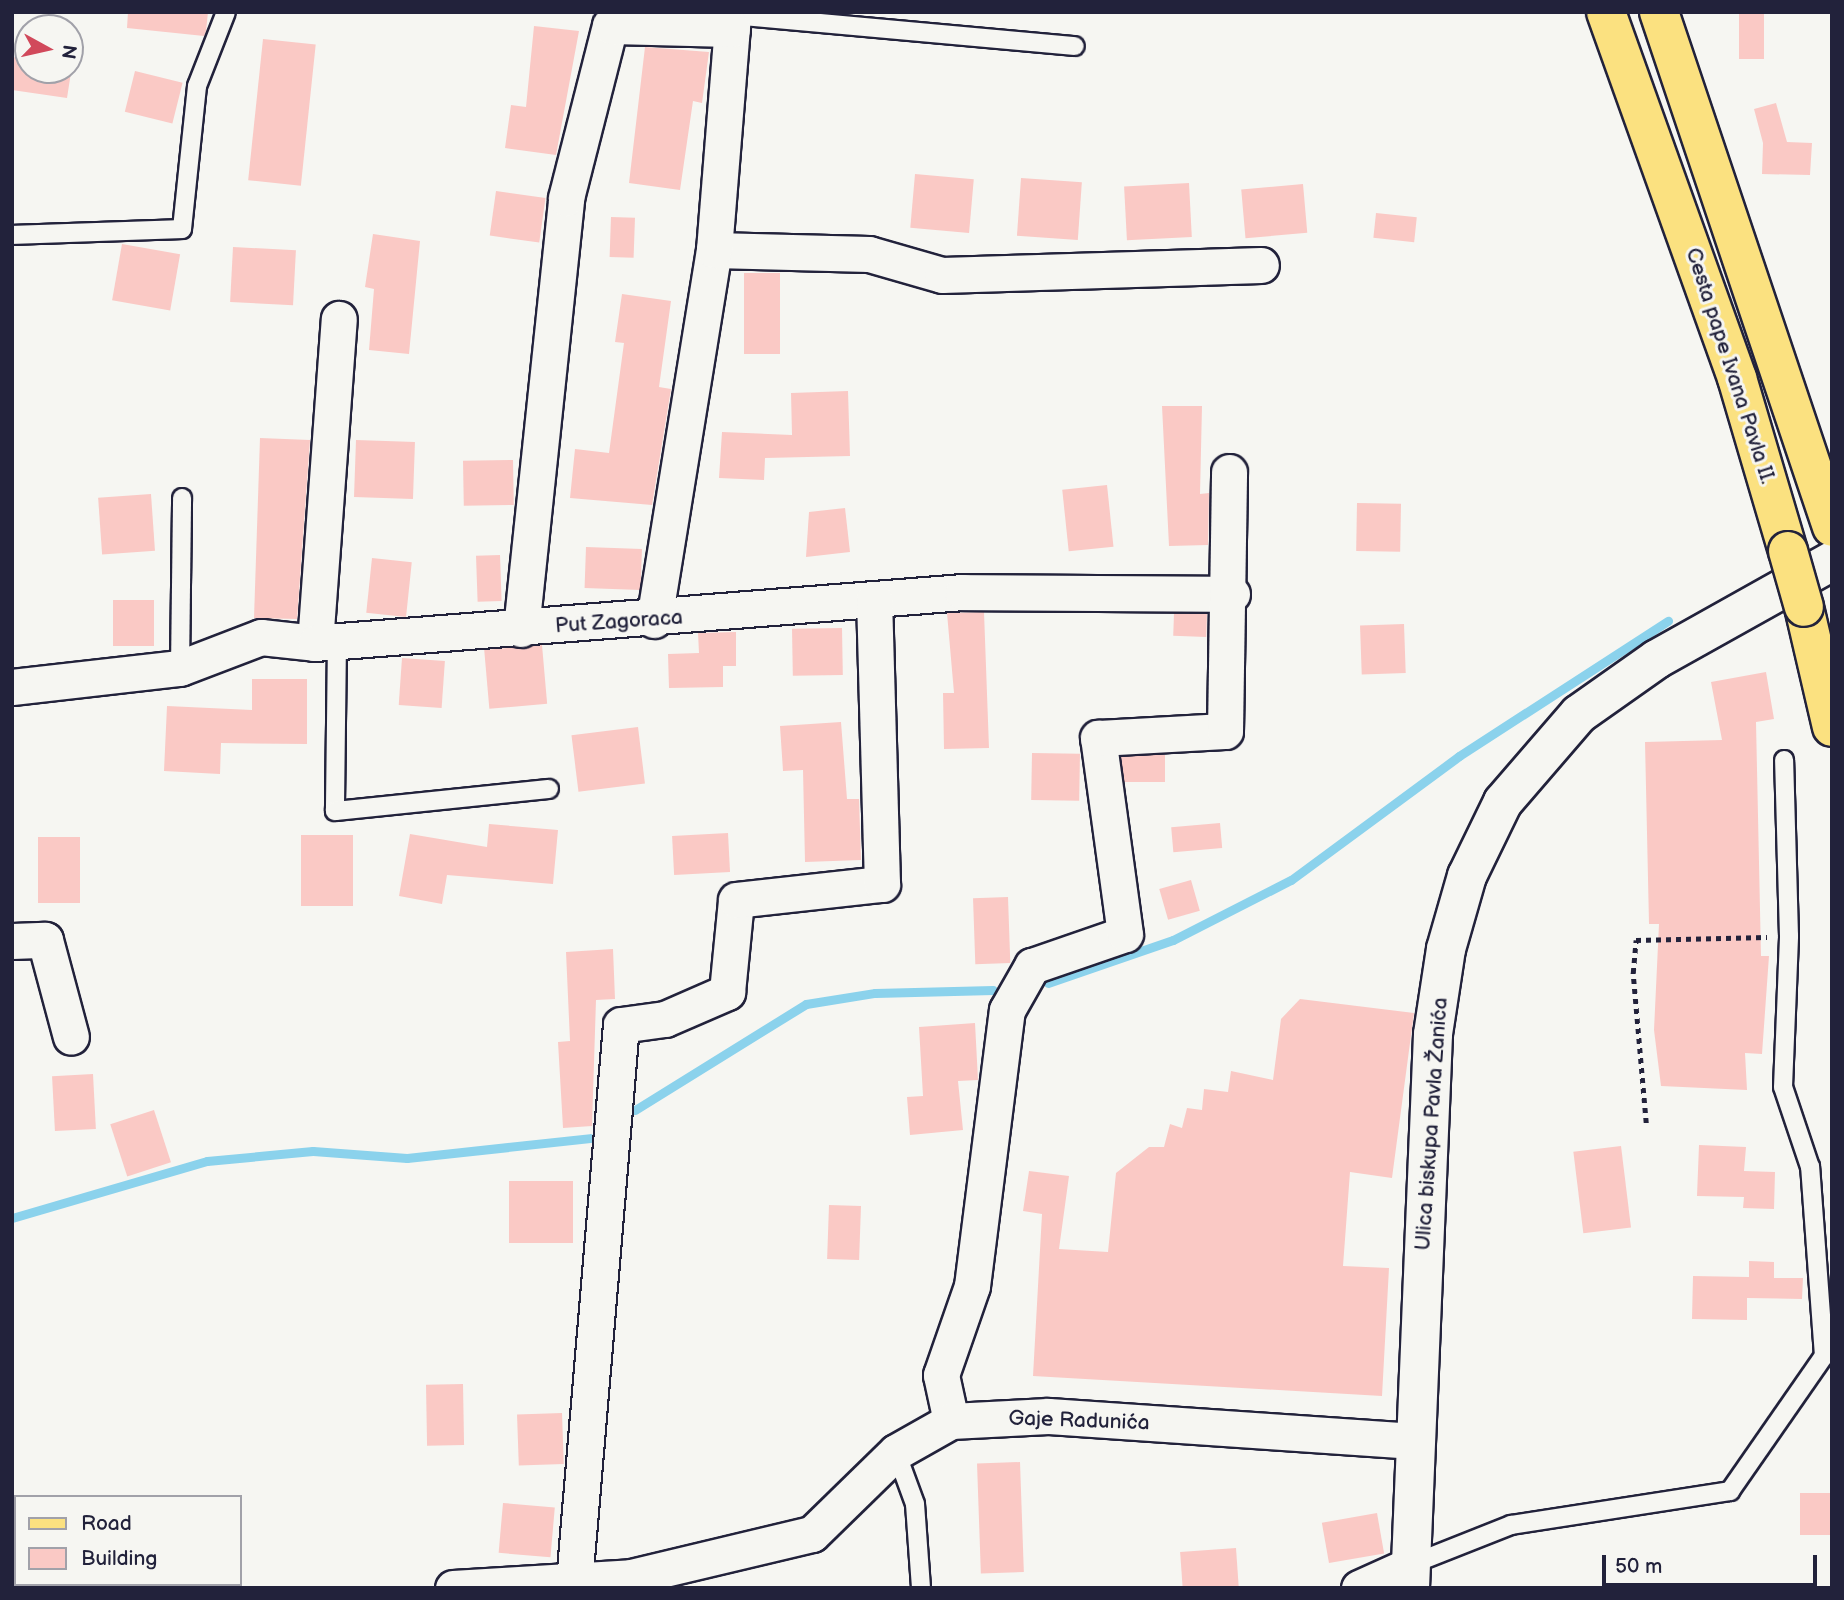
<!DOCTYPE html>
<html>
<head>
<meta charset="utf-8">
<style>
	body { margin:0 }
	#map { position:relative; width:1844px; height:1600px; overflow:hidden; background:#f6f6f2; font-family:"Balsamiq Sans",sans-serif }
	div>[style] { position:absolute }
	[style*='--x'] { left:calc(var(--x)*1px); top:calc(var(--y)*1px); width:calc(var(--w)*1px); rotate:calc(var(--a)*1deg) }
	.stream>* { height:9px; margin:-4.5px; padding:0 4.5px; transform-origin:4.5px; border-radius:4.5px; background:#8bd2ec }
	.building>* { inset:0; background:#fac9c5; transform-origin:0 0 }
	.path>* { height:4.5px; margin-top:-2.25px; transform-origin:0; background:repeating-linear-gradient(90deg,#22223b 0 5px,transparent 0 10px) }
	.roads { filter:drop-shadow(2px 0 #22223b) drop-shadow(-2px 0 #22223b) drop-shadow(0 2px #22223b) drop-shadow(0 -2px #22223b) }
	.service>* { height:18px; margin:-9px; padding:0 9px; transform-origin:9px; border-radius:9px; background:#f6f6f2 }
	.minor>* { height:35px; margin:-17.5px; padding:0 17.5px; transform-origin:17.5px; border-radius:17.5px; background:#f6f6f2 }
	.tertiary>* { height:38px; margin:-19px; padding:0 19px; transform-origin:19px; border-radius:19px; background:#f6f6f2 }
	.primary>* { height:38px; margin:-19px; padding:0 19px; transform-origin:19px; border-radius:19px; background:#fbe180 }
	.bridges { filter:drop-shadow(2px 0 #22223b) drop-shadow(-2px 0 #22223b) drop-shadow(0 2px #22223b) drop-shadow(0 -2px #22223b) }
	.primary-bridge>* { height:38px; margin:-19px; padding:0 19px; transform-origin:19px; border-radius:19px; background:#fbe180 }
	span { translate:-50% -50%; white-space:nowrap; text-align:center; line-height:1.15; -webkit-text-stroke:6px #f6f6f2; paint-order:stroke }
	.street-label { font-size:21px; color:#22223b }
	.frame { position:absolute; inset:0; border:14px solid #22223b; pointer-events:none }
	.legend { position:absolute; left:14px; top:1495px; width:228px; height:91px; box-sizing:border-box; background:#f6f6f2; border:2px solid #a1a1a9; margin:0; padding:9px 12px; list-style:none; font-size:21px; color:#22223b }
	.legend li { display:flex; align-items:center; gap:14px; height:35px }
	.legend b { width:35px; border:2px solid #a1a1a9 }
	.north { position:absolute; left:14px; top:14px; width:70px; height:70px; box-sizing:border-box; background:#f6f6f2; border:2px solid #a1a1a9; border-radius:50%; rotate:98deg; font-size:19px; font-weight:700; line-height:28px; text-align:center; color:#22223b }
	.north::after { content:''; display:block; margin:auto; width:24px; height:32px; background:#d1495b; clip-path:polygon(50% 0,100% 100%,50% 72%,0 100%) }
	.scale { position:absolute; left:1602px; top:1555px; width:215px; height:32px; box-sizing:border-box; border:4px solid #22223b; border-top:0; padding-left:9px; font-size:21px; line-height:24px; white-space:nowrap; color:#22223b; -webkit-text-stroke:5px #f6f6f2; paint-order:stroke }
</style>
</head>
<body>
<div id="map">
	<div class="stream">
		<div style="--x:1048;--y:983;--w:132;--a:-19"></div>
		<div style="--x:1173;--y:940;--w:132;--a:-27"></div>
		<div style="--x:1291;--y:880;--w:209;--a:-36.4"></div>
		<div style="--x:1459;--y:756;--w:249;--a:-32.9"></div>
		<div style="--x:635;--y:1110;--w:201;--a:-31.8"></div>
		<div style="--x:806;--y:1004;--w:70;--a:-9.1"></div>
		<div style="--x:875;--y:993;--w:118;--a:-1.5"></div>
		<div style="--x:12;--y:1218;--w:203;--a:-16.3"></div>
		<div style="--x:207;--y:1161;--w:106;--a:-5.4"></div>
		<div style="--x:313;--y:1151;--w:94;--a:4.3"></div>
		<div style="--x:407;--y:1158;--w:184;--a:-6.2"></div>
	</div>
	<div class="building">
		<div style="clip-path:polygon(128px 12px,208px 12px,206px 31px,204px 36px,127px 28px)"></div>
		<div style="left:1739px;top:12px;width:25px;height:47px"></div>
		<div style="clip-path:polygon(534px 26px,579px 31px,556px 155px,505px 148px,511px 105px,526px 107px)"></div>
		<div style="left:263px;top:39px;width:53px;height:142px;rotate:6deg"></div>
		<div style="clip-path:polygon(645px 47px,709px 52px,702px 103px,693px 101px,680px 190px,629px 183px)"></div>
		<div style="clip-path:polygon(12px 57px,28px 59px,28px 70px,72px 66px,67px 98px,12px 90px)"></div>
		<div style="left:135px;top:71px;width:49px;height:42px;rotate:14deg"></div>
		<div style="clip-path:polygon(1776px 103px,1787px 142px,1812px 143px,1810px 175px,1762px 174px,1763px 143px,1754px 109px)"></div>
		<div style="left:915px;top:174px;width:59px;height:54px;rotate:5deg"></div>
		<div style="left:1021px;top:178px;width:61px;height:58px;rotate:4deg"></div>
		<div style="left:1189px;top:183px;width:54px;height:65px;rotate:87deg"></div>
		<div style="left:1303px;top:184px;width:49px;height:62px;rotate:85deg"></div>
		<div style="left:496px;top:191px;width:50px;height:45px;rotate:8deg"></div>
		<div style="left:1376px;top:213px;width:41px;height:25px;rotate:6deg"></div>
		<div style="left:611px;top:217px;width:24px;height:40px;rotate:2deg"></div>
		<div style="clip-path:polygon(373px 234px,420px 241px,409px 354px,369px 350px,374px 289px,365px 287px)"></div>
		<div style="left:122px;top:244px;width:59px;height:57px;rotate:10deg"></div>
		<div style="left:233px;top:247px;width:63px;height:55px;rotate:3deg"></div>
		<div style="left:744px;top:273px;width:36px;height:81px"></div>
		<div style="clip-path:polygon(622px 294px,671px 301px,659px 387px,671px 389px,652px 505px,570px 498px,575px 449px,609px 453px,624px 343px,615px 342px)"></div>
		<div style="clip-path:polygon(848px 391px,850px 456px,765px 458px,764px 480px,719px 478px,722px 432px,792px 435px,791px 393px)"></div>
		<div style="clip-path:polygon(1162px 406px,1202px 406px,1200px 494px,1209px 493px,1208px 545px,1169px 546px)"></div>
		<div style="clip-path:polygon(260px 438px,310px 440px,297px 619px,254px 618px)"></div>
		<div style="left:356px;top:440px;width:59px;height:57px;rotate:2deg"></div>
		<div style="left:513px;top:460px;width:45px;height:50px;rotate:89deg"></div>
		<div style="left:1107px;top:485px;width:62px;height:45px;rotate:84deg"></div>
		<div style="left:151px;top:494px;width:57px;height:53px;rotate:86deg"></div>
		<div style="left:1357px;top:503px;width:44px;height:48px;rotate:1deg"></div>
		<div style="clip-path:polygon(845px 508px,850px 552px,806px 557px,809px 512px)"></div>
		<div style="left:586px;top:547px;width:56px;height:41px;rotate:2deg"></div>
		<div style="left:500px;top:555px;width:46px;height:24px;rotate:88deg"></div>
		<div style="left:372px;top:558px;width:40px;height:55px;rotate:6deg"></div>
		<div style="left:113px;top:600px;width:41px;height:46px"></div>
		<div style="clip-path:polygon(984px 612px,989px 748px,944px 749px,943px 693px,954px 693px,947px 613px)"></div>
		<div style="left:1207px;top:614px;width:23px;height:33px;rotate:92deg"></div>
		<div style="left:1404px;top:624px;width:49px;height:44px;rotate:88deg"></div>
		<div style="left:842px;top:628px;width:47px;height:50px;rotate:89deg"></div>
		<div style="clip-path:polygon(736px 632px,736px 666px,723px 666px,723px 687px,669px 688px,668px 654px,699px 653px,698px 633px)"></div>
		<div style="left:542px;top:645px;width:59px;height:58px;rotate:85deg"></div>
		<div style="left:402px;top:658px;width:43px;height:47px;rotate:4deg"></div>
		<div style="clip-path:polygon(1766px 672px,1774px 719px,1756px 722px,1761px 956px,1769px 956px,1762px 1054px,1745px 1053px,1747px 1090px,1661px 1086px,1654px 1030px,1659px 924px,1649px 924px,1645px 742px,1722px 740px,1711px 682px)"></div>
		<div style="clip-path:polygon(252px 679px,307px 679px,307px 744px,221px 743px,220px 774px,164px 771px,167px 706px,252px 710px)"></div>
		<div style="clip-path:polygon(841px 722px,847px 799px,859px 799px,861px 860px,805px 862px,803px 770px,783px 771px,780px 726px)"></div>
		<div style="left:638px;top:727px;width:57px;height:67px;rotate:83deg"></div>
		<div style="left:1032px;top:753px;width:48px;height:47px;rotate:1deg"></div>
		<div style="left:1165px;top:755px;width:27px;height:44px;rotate:90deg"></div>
		<div style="left:1220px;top:823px;width:25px;height:49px;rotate:85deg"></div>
		<div style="clip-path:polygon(489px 824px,558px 830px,553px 884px,447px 875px,442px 904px,399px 896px,410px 834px,487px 847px)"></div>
		<div style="left:728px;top:833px;width:39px;height:56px;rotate:87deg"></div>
		<div style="left:301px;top:835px;width:52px;height:71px"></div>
		<div style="left:38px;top:837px;width:42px;height:66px"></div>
		<div style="left:1191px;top:880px;width:32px;height:33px;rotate:74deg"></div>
		<div style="left:1008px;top:897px;width:66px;height:35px;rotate:88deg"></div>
		<div style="clip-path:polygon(613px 949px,615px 999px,596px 1000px,592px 1126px,563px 1128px,558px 1042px,570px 1041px,566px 952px)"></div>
		<div style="clip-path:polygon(1300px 999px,1414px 1013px,1392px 1178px,1350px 1172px,1343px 1266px,1389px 1268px,1382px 1396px,1033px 1376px,1042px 1214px,1023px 1211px,1029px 1171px,1069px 1176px,1059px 1249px,1108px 1252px,1116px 1173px,1149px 1147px,1164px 1147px,1170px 1124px,1182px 1128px,1187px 1108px,1202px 1110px,1204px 1089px,1228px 1092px,1231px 1071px,1273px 1080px,1281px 1019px)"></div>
		<div style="clip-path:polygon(975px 1023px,978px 1080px,958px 1081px,963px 1130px,910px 1135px,907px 1097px,923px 1096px,919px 1027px)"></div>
		<div style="left:93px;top:1074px;width:55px;height:41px;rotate:87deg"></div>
		<div style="left:154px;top:1110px;width:55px;height:46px;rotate:72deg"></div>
		<div style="clip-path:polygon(1699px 1145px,1746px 1147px,1744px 1171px,1775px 1172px,1774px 1209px,1743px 1208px,1744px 1197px,1697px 1196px)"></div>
		<div style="left:1621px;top:1146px;width:82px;height:48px;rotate:83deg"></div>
		<div style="left:573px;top:1181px;width:62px;height:64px;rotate:90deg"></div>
		<div style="left:829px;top:1205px;width:32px;height:54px;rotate:2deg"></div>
		<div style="clip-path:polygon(1749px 1261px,1774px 1262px,1774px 1278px,1803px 1278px,1802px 1299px,1747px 1298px,1747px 1320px,1692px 1319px,1693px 1276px,1749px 1277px)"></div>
		<div style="left:463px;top:1384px;width:61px;height:37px;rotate:89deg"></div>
		<div style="left:562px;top:1413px;width:51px;height:45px;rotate:88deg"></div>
		<div style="left:1020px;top:1462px;width:110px;height:43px;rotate:88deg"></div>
		<div style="left:1800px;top:1493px;width:32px;height:42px"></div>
		<div style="left:503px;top:1503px;width:52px;height:50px;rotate:5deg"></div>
		<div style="left:1377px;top:1513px;width:41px;height:56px;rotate:80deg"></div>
		<div style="left:1236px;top:1548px;width:40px;height:56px;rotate:86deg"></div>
	</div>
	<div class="path">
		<div style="--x:1646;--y:1123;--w:151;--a:-95"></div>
		<div style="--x:1633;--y:973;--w:33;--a:-85"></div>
		<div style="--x:1636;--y:940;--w:131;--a:-1.3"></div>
	</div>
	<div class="roads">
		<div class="service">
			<div style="--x:733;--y:15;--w:343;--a:5.2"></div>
			<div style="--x:12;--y:235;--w:170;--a:-2"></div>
			<div style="--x:182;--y:229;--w:144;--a:-84"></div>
			<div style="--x:197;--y:86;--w:79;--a:-68.6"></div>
			<div style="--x:337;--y:641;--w:170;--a:90.7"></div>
			<div style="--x:335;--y:811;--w:215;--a:-5.9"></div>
			<div style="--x:180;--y:668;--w:170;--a:-89.3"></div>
			<div style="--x:896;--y:1452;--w:55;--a:69.9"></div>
			<div style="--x:915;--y:1504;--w:84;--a:85.9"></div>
			<div style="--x:1410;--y:1565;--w:109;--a:-21.6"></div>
			<div style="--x:1511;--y:1525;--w:222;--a:-8.8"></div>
			<div style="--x:1730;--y:1491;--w:165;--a:-55.2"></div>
			<div style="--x:1824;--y:1356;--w:190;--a:-94.2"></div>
			<div style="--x:1810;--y:1167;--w:84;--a:-108.6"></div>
			<div style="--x:1783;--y:1087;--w:151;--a:-87.7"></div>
			<div style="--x:1789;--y:936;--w:176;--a:-91.6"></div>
		</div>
		<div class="minor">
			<div style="--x:714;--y:250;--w:155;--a:1.5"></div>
			<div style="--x:869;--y:254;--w:76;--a:16"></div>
			<div style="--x:942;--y:275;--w:319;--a:-1.8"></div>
			<div style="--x:654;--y:620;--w:375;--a:-80.8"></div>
			<div style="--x:714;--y:250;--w:239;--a:-85.4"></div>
			<div style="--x:521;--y:629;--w:433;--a:-84"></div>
			<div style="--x:566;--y:198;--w:178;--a:-75.7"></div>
			<div style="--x:610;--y:26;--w:122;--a:1.4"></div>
			<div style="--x:315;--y:643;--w:325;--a:-85.8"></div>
			<div style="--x:12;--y:687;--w:169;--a:-6.5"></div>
			<div style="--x:180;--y:668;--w:87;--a:-20.9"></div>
			<div style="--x:261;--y:637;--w:54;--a:6.3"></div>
			<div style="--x:315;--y:643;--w:650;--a:-4.5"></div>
			<div style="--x:963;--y:592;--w:269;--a:0.4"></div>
			<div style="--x:12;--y:941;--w:33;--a:-2"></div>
			<div style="--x:45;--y:940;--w:100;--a:75"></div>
			<div style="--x:951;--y:1421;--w:47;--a:-102.3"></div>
			<div style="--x:941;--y:1375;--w:94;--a:-70.8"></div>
			<div style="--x:972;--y:1286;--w:278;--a:-82.8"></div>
			<div style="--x:1007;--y:1010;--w:51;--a:-60.4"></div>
			<div style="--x:1032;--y:966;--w:98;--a:-19"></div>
			<div style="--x:1125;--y:934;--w:198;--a:-97.8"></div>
			<div style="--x:1098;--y:738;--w:127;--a:-3.2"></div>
			<div style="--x:1225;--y:731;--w:259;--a:-89.1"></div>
			<div style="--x:12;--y:1574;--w:4;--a:14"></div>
			<div style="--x:574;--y:1582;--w:559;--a:-85.18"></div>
			<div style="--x:621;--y:1025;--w:44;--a:-7.8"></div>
			<div style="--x:665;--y:1019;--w:68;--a:-23.5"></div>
			<div style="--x:727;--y:992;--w:92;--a:-84.4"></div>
			<div style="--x:736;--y:900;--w:147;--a:-6.3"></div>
			<div style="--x:882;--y:884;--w:285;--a:-91.6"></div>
			<div style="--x:117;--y:1584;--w:37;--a:6"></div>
			<div style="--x:453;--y:1588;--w:178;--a:-3.5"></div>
			<div style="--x:631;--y:1577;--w:186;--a:-13.4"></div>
			<div style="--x:812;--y:1534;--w:117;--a:-44.3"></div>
			<div style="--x:896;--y:1452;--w:63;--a:-29.4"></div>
			<div style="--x:951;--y:1421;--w:97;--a:-3"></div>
			<div style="--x:1048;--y:1416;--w:368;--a:3.9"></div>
			<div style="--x:1359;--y:1588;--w:56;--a:-24.3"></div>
		</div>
		<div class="tertiary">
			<div style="--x:1410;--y:1588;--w:554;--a:-87.62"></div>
			<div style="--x:1433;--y:1034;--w:86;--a:-81.3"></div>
			<div style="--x:1446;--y:949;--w:76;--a:-74"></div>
			<div style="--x:1467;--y:876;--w:82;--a:-64.1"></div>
			<div style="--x:1503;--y:802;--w:116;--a:-49.2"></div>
			<div style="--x:1579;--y:714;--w:95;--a:-35.2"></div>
			<div style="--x:1657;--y:659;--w:201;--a:-29.2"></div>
		</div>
		<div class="primary">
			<div style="--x:1606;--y:12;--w:389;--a:70.3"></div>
			<div style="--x:1737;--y:378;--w:180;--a:73.6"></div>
			<div style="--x:1659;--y:12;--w:543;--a:71.43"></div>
			<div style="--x:1804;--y:607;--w:123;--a:76.9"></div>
		</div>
	</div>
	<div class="bridges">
		<div class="primary-bridge">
			<div style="--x:1788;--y:551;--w:58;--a:74.1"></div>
		</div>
	</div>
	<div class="street-label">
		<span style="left:1730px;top:366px;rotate:72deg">Cesta pape Ivana Pavla II.</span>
		<span style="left:619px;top:622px;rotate:-4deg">Put Zagoraca</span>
		<span style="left:1432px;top:1124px;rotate:-86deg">Ulica biskupa Pavla Žanića</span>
		<span style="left:1079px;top:1421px;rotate:2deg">Gaje Radunića</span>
	</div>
	<div class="frame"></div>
	<ul class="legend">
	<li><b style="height:9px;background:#fbe180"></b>Road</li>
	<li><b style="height:19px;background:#fac9c5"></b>Building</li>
	</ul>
	<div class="north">N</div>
	<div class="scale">50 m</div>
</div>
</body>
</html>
